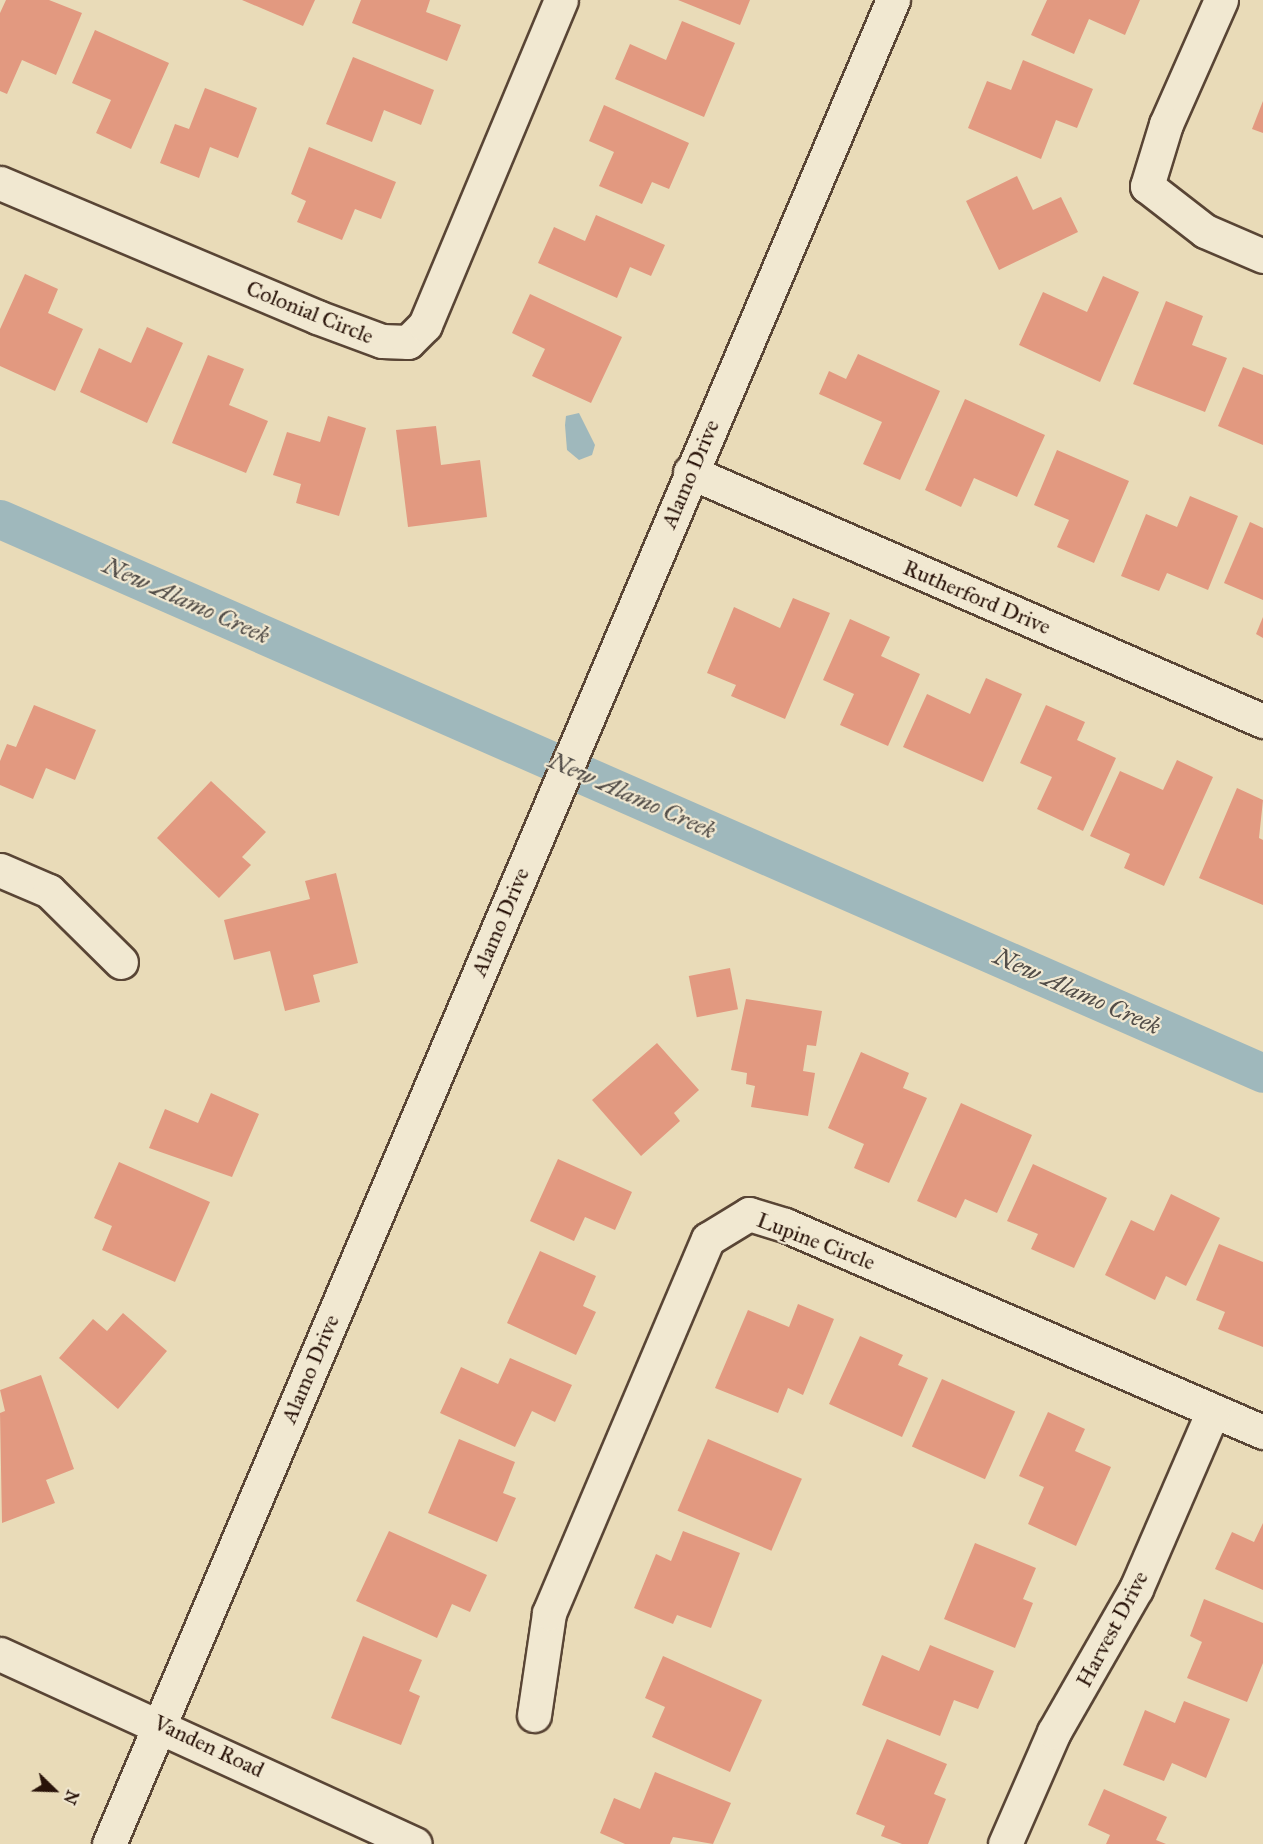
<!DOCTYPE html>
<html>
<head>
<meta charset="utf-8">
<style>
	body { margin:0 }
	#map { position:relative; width:1263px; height:1844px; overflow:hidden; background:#e9dbb8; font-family:"IM FELL Great Primer",serif }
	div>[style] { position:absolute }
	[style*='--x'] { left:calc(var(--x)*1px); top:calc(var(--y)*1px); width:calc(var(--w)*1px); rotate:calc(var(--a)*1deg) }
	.water>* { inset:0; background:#9fb8bc }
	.canal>* { height:39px; margin:-19.5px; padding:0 19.5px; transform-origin:19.5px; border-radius:19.5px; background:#9fb8bc }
	.building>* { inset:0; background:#e29980; transform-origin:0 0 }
	.roads { filter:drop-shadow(2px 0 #594535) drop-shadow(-2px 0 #594535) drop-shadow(0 2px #594535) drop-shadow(0 -2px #594535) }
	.street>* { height:33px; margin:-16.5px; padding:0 16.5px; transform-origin:16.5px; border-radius:16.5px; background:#f1e8d1 }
	.secondary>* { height:33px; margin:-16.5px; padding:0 16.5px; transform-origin:16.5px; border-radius:16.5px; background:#f1e8d1 }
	span { translate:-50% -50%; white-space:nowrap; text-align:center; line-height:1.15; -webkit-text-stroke:4.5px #f1e8d1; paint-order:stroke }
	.street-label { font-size:22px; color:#291309 }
	.water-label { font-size:24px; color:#524d48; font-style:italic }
	.north { position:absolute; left:24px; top:1760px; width:60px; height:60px; -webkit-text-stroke:4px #f1e8d1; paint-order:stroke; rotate:113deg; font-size:16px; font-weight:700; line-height:24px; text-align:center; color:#291309 }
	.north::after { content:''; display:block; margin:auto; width:21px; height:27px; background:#291309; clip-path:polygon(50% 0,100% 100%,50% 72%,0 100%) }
</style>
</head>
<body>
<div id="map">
	<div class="water">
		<div style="clip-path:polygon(579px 413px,595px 445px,592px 455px,579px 460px,567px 450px,565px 425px,566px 416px)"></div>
	</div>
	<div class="canal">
		<div style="--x:0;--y:519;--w:1379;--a:23.68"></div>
	</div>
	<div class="building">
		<div style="clip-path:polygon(6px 0,49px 0,82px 13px,56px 75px,22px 60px,7px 94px,0 91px,0 13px)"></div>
		<div style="clip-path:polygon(242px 0,315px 0,303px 26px)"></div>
		<div style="clip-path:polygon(361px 0,430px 0,426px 12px,461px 25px,447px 61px,352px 23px)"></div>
		<div style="clip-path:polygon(678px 0,750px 0,740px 25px)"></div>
		<div style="clip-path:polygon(1047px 0,1140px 0,1125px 35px,1089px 19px,1074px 54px,1031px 35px)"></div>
		<div style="clip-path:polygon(682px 21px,735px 43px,704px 117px,615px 79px,630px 44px,666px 60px)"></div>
		<div style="clip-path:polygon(95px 30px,169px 63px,131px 149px,96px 133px,111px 100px,72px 83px)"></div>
		<div style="clip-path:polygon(353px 57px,434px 90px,421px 125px,384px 110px,372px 142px,326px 124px)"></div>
		<div style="clip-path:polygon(1023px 60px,1093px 89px,1077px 128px,1056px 120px,1041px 159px,968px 128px,987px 81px,1011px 90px)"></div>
		<div style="clip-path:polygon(205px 88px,257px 108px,238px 158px,210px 147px,199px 178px,160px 163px,175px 124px,189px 129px)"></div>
		<div style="clip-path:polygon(1263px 101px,1263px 133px,1252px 129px)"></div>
		<div style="clip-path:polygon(604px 105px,689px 143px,669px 189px,652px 182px,642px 204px,599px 186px,614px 152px,589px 141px)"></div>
		<div style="clip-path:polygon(309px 147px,396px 182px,381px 219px,355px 209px,342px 240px,297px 222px,306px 201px,291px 194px)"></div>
		<div style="clip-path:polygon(1017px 176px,1033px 210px,1061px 197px,1078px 232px,999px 270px,966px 201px)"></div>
		<div style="clip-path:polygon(596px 215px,665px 245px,651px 276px,630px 267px,617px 298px,538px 263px,554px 227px,585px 241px)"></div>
		<div style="clip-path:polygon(25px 274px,58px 289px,48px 313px,83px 329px,55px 391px,0 366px,0 329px)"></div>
		<div style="clip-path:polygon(1103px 276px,1139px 292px,1100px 382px,1019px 345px,1043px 292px,1087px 312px)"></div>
		<div style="clip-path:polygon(530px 294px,622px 337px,591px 403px,532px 376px,545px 349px,512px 333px)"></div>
		<div style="clip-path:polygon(1166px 301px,1203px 316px,1192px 345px,1227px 358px,1205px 412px,1133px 384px)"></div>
		<div style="clip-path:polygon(147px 327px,183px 343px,147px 423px,80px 392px,99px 348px,131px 363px)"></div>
		<div style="clip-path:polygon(858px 354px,940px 391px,900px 480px,863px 464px,882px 422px,819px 394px,829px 371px,846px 379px)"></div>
		<div style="clip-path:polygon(208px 355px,244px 369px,229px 405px,268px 421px,246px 473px,172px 443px)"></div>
		<div style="clip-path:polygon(1243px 367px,1263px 375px,1263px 445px,1218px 426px)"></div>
		<div style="clip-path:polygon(965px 399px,1045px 435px,1017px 497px,974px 478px,961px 507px,925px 490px)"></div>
		<div style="clip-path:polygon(328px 416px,366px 428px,339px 516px,296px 503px,301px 484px,273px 475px,287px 432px,320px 442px)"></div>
		<div style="clip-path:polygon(436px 426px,441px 465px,480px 460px,487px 517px,408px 527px,396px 430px)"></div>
		<div style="clip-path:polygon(1057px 450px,1129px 481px,1094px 563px,1057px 547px,1069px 520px,1034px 505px)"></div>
		<div style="clip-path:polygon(1190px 496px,1238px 516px,1208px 590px,1167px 573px,1159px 591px,1121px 576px,1146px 514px,1177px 527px)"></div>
		<div style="clip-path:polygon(1250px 522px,1263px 528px,1263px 600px,1224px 583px)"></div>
		<div style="clip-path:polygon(793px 598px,830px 613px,785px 719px,731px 696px,736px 685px,707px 673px,734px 607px,780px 628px)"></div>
		<div style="clip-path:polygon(1263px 617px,1263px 638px,1256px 634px)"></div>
		<div style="clip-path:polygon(850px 619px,890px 637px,881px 656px,920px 674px,888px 746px,840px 725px,854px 694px,823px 680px)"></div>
		<div style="clip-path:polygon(986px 678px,1022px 694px,983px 782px,903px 747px,927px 694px,970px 714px)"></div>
		<div style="clip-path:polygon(34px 705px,96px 730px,75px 780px,46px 768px,33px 799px,0 785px,0 761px,7px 744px,16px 747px)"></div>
		<div style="clip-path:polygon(1046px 705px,1085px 722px,1077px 740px,1116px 758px,1083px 831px,1037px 809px,1052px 777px,1020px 763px)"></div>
		<div style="clip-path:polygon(1177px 760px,1213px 777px,1164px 886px,1124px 868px,1130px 854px,1090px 836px,1120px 771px,1163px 790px)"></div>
		<div style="clip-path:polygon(211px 781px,266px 832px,242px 857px,251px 865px,219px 898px,157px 838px)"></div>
		<div style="clip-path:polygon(1237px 788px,1263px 800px,1259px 838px,1263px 840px,1263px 905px,1199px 878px)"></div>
		<div style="clip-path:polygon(336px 873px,358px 963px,313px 975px,320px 1002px,285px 1011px,270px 951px,234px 960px,224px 920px,310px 899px,305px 881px)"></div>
		<div style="left:730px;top:968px;width:42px;height:42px;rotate:79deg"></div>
		<div style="clip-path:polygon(746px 999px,822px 1011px,816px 1046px,807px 1045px,803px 1071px,815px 1073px,808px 1116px,751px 1107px,755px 1086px,746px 1084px,747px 1073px,731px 1070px)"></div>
		<div style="clip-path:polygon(657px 1043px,699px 1090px,674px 1113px,680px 1121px,641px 1156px,592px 1100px)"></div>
		<div style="clip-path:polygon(861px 1052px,909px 1073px,903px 1088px,927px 1098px,889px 1183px,854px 1168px,864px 1144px,828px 1128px)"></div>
		<div style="clip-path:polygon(211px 1093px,259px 1114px,232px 1177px,149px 1148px,165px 1109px,198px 1123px)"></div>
		<div style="clip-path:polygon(961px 1103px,1032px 1135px,997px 1213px,965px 1199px,956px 1218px,917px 1201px)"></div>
		<div style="clip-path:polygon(558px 1159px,632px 1192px,615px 1230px,585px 1217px,574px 1241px,530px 1221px)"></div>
		<div style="clip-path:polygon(119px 1162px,210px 1202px,175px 1282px,102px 1250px,112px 1226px,94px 1218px)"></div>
		<div style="clip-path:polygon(1033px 1164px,1107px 1198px,1074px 1268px,1031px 1249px,1038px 1234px,1007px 1221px)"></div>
		<div style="clip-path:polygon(1171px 1194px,1220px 1218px,1186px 1286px,1166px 1276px,1155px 1300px,1105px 1275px,1131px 1220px,1154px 1231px)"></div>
		<div style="clip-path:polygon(1219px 1244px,1263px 1262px,1263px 1347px,1218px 1329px,1225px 1312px,1196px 1300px)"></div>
		<div style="clip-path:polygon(540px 1251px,596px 1276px,583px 1306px,596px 1312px,576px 1355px,507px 1323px)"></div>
		<div style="clip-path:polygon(798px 1304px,834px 1319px,803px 1395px,788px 1388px,778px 1413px,715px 1388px,748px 1310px,789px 1327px)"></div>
		<div style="clip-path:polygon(123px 1313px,167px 1351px,118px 1409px,59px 1358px,93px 1319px,107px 1331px)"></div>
		<div style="clip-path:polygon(860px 1336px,903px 1355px,898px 1365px,928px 1378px,902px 1437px,829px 1404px)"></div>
		<div style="clip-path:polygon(510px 1358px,572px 1385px,555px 1422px,532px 1411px,515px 1447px,440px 1413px,461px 1367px,498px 1384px)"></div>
		<div style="clip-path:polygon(41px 1375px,74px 1469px,46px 1480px,55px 1503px,2px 1523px,0 1413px,5px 1411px,0 1390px)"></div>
		<div style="left:942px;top:1379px;width:80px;height:74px;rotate:24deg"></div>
		<div style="clip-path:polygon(1048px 1412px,1085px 1429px,1075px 1451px,1111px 1467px,1076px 1546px,1028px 1524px,1044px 1487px,1019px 1476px)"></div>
		<div style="clip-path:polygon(459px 1439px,515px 1462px,503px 1493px,516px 1498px,497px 1542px,428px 1513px)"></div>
		<div style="left:708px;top:1439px;width:102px;height:78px;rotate:23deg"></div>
		<div style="clip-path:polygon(1263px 1523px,1263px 1590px,1215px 1569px,1232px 1532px,1254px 1542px)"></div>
		<div style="clip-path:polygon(389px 1531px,487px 1575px,470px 1612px,452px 1604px,437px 1638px,356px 1601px)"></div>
		<div style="clip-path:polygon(683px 1531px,740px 1553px,711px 1628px,677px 1615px,673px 1624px,634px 1608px,656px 1554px,671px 1561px)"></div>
		<div style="clip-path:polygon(975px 1543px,1036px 1568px,1023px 1599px,1033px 1603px,1015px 1648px,944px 1619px)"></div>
		<div style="clip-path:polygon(1204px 1599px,1263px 1623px,1263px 1663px,1247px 1702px,1187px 1678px,1202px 1642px,1190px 1636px)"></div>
		<div style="clip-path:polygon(363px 1636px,422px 1660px,409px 1691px,420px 1696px,401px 1745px,331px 1718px)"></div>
		<div style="clip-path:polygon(930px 1645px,994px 1671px,978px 1709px,954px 1700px,940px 1736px,862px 1705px,882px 1655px,919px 1671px)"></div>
		<div style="clip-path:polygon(663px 1656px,762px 1700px,730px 1772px,652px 1737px,665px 1707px,645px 1698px)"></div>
		<div style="clip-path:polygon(1184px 1701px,1230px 1719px,1206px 1778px,1172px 1763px,1164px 1781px,1123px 1765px,1145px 1710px,1175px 1723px)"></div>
		<div style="clip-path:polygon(887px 1739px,947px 1764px,934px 1794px,946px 1799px,928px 1844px,902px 1844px,881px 1836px,885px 1826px,856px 1814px)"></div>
		<div style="clip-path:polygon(655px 1772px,731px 1803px,713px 1844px,673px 1837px,670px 1844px,625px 1844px,600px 1833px,614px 1798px,640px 1809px)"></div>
		<div style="clip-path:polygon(1104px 1789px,1167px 1817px,1156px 1840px,1166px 1844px,1106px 1844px,1110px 1835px,1088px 1825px)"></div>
	</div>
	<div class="roads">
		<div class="street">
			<div style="--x:1221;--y:0;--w:136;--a:113.9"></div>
			<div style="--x:1166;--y:124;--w:65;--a:107"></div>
			<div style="--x:1147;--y:186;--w:73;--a:37.8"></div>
			<div style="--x:1205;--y:231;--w:63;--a:23.3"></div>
			<div style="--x:0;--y:183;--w:344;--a:22.9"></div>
			<div style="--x:317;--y:317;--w:69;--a:20.3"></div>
			<div style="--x:382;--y:341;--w:26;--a:2"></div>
			<div style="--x:408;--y:342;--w:24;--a:-45"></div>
			<div style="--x:425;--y:325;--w:352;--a:-67.3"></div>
			<div style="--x:690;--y:472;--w:625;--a:23.49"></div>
			<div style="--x:0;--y:870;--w:53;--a:23.2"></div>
			<div style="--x:49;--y:891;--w:101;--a:44.6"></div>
			<div style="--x:534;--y:1715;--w:103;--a:-81.6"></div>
			<div style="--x:549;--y:1613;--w:406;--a:-67"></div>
			<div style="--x:708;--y:1239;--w:48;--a:-31.4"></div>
			<div style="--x:749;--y:1214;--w:38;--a:17"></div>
			<div style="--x:785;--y:1225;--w:521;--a:23.42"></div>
			<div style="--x:1005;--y:1844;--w:122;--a:-66.4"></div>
			<div style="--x:1054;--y:1732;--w:165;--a:-60.2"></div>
			<div style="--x:1136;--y:1589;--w:194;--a:-66.6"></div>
		</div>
		<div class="secondary">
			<div style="--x:0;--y:1654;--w:456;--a:24.6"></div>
			<div style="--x:109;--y:1844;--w:2004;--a:-66.97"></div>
		</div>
	</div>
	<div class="street-label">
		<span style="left:310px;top:312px;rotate:22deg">Colonial Circle</span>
		<span style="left:690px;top:474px;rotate:-67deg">Alamo Drive</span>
		<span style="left:977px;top:597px;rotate:23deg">Rutherford Drive</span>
		<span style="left:500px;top:922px;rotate:-67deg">Alamo Drive</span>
		<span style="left:816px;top:1241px;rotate:21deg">Lupine Circle</span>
		<span style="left:310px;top:1369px;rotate:-67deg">Alamo Drive</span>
		<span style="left:1112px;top:1629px;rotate:-62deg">Harvest Drive</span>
		<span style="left:209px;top:1746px;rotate:25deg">Vanden Road</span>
	</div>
	<div class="water-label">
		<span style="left:186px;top:601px;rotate:24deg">New Alamo Creek</span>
		<span style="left:632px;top:796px;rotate:24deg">New Alamo Creek</span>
		<span style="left:1077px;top:992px;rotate:24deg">New Alamo Creek</span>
	</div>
	<div class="north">N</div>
</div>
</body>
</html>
